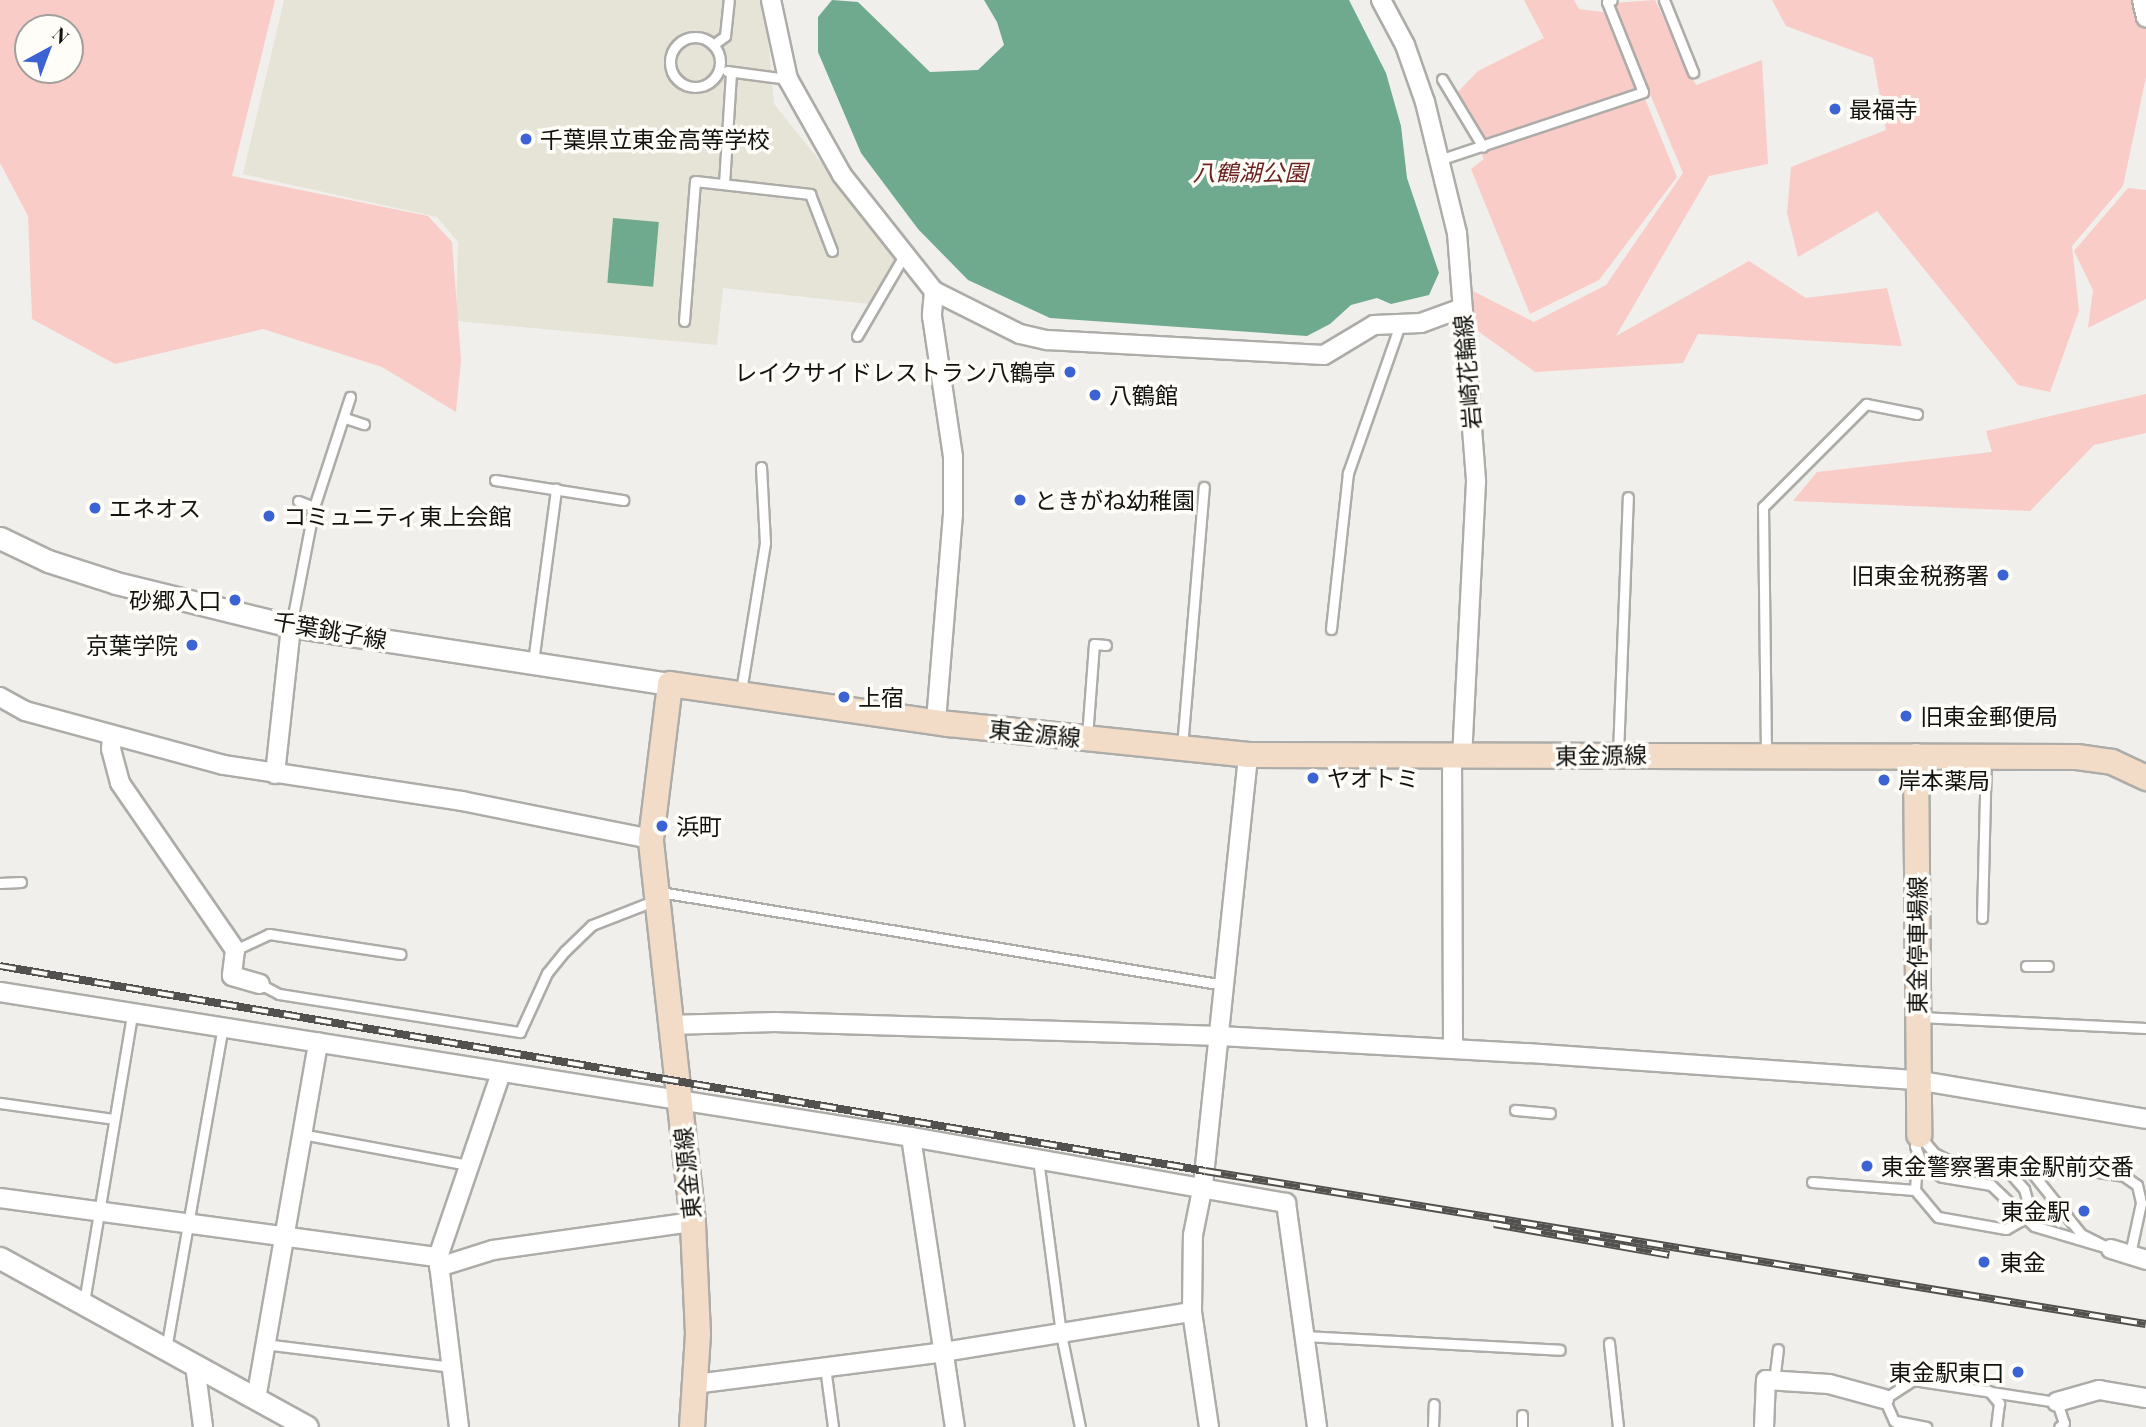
<!DOCTYPE html>
<html>
<head>
<meta charset="utf-8">
<style>
	body { margin:0 }
	#map { position:relative; width:2146px; height:1427px; overflow:hidden; background:#f0efeb; font-family:"Playfair Display","Noto Sans JP",serif }
	div>[style] { position:absolute }
	[style*='--x'] { left:calc(var(--x)*1px); top:calc(var(--y)*1px); width:calc(var(--w)*1px); rotate:calc(var(--a)*1deg) }
	.built>* { inset:0; background:#e6e3d7 }
	.green>* { inset:0; background:#faccc7 }
	.water>* { inset:0; background:#6faa8e; transform-origin:0 0 }
	.roads { filter:drop-shadow(2px 0 #adaca8) drop-shadow(-2px 0 #adaca8) drop-shadow(0 2px #adaca8) drop-shadow(0 -2px #adaca8) }
	.service>* { height:9px; margin:-4.5px; padding:0 4.5px; transform-origin:4.5px; border-radius:4.5px; background:#fff }
	.service>.ring { margin:-4.5px; padding:0; box-sizing:content-box; background:none; border:9px solid #fff; border-radius:50% }
	.minor>* { height:18px; margin:-9px; padding:0 9px; transform-origin:9px; border-radius:9px; background:#fff }
	.tertiary>* { height:21px; margin:-10.5px; padding:0 10.5px; transform-origin:10.5px; border-radius:10.5px; background:#fff }
	.secondary>* { height:24px; margin:-12px; padding:0 12px; transform-origin:12px; border-radius:12px; background:#f2dcc8 }
	.rail>* { height:8px; margin-top:-4px; transform-origin:0; background:repeating-linear-gradient(90deg,#fefdf8 0 16px,#52514f 0 32px); box-sizing:border-box; border-block:2px solid #52514f }
	.dots>* { width:19px; height:19px; translate:-50% -50%; box-sizing:border-box; border:4px solid #fefdf8; border-radius:50% }
	span { translate:-50% -50%; white-space:nowrap; text-align:center; line-height:1.15; -webkit-text-stroke:7px #fefdf8; paint-order:stroke }
	.poi-label { font-size:23px; color:#121210 }
	.left { translate:0 -50%; text-align:left }
	.right { translate:-100% -50%; text-align:right }
	.park-label { font-size:23px; color:#6c231f; font-style:italic }
	.street-label { font-size:23px; color:#121210 }
	.north { position:absolute; left:14px; top:14px; width:70px; height:70px; box-sizing:border-box; background:#fefdf8; border:2px solid #a09f9b; border-radius:50%; rotate:41deg; font-size:19px; font-weight:700; line-height:28px; text-align:center; color:#121210 }
	.north::after { content:''; display:block; margin:auto; width:24px; height:32px; background:#3b63d4; clip-path:polygon(50% 0,100% 100%,50% 72%,0 100%) }
</style>
</head>
<body>
<div id="map">
	<div class="built">
		<div style="clip-path:polygon(284px 0,765px 0,774px 104px,896px 256px,869px 304px,723px 288px,717px 345px,456px 321px,458px 242px,437px 217px,243px 174px)"></div>
	</div>
	<div class="green">
		<div style="clip-path:polygon(evenodd,0 0,275px 0,232px 176px,428px 216px,452px 242px,461px 360px,456px 412px,382px 367px,263px 329px,115px 364px,32px 319px,28px 216px,0 163px,0 0,28px 28px,70px 28px,70px 70px,28px 70px,28px 28px)"></div>
		<div style="clip-path:polygon(1524px 0,1574px 0,1579px 9px,1610px 13px,1677px 177px,1599px 280px,1530px 314px,1471px 169px,1484px 159px,1454px 96px,1478px 71px,1544px 38px)"></div>
		<div style="clip-path:polygon(1655px 0,1696px 85px,1762px 60px,1768px 164px,1709px 176px,1616px 336px,1749px 261px,1806px 298px,1887px 288px,1902px 346px,1698px 334px,1683px 363px,1535px 372px,1475px 329px,1473px 291px,1534px 322px,1606px 285px,1683px 173px,1612px 3px)"></div>
		<div style="clip-path:polygon(1772px 0,2146px 0,2146px 77px,2123px 186px,2072px 246px,2079px 311px,2050px 392px,2018px 385px,1877px 211px,1798px 257px,1787px 213px,1791px 167px,1886px 130px,1873px 58px,1786px 26px)"></div>
		<div style="clip-path:polygon(2128px 188px,2146px 190px,2146px 299px,2088px 328px,2093px 290px,2074px 251px)"></div>
		<div style="clip-path:polygon(2146px 394px,2146px 433px,2094px 445px,2030px 511px,1793px 501px,1817px 472px,1992px 452px,1986px 431px)"></div>
	</div>
	<div class="water">
		<div style="clip-path:polygon(832px 0,858px 2px,930px 72px,978px 70px,1004px 45px,997px 22px,984px 0,1349px 0,1386px 73px,1401px 126px,1407px 178px,1439px 273px,1429px 295px,1391px 304px,1377px 298px,1351px 305px,1330px 324px,1307px 336px,1050px 318px,968px 280px,918px 229px,861px 153px,818px 52px,818px 17px)"></div>
		<div style="left:613px;top:218px;width:46px;height:65px;rotate:5deg"></div>
	</div>
	<div class="roads">
		<div class="service">
			<div style="--x:1664;--y:0;--w:78;--a:68.1"></div>
			<div class="ring" style="left:670px;top:37px;width:41px;height:41px"></div>
			<div style="--x:713;--y:45;--w:15;--a:-37"></div>
			<div style="--x:725;--y:36;--w:36;--a:-84"></div>
			<div style="--x:727;--y:71;--w:62;--a:7.5"></div>
			<div style="--x:1442;--y:79;--w:79;--a:58.9"></div>
			<div style="--x:1439;--y:160;--w:215;--a:-18.4"></div>
			<div style="--x:1643;--y:92;--w:97;--a:-111.8"></div>
			<div style="--x:1607;--y:2;--w:5;--a:-22"></div>
			<div style="--x:724;--y:184;--w:112;--a:-86.4"></div>
			<div style="--x:684;--y:321;--w:140;--a:-85.5"></div>
			<div style="--x:695;--y:181;--w:116;--a:6.4"></div>
			<div style="--x:810;--y:194;--w:61;--a:68.9"></div>
			<div style="--x:857;--y:336;--w:95;--a:-59.7"></div>
			<div style="--x:345;--y:418;--w:20;--a:18"></div>
			<div style="--x:495;--y:480;--w:130;--a:8.9"></div>
			<div style="--x:314;--y:507;--w:116;--a:-71.9"></div>
			<div style="--x:291;--y:626;--w:121;--a:-79.1"></div>
			<div style="--x:314;--y:507;--w:17;--a:-159"></div>
			<div style="--x:1331;--y:629;--w:157;--a:-83.8"></div>
			<div style="--x:1348;--y:473;--w:155;--a:-70.7"></div>
			<div style="--x:533;--y:662;--w:175;--a:-82.4"></div>
			<div style="--x:741;--y:691;--w:150;--a:-80.8"></div>
			<div style="--x:765;--y:543;--w:76;--a:-93"></div>
			<div style="--x:1087;--y:737;--w:93;--a:-85.7"></div>
			<div style="--x:1094;--y:644;--w:12;--a:5"></div>
			<div style="--x:1182;--y:747;--w:261;--a:-85.2"></div>
			<div style="--x:1766;--y:753;--w:246;--a:-90.7"></div>
			<div style="--x:1763;--y:507;--w:146;--a:-45"></div>
			<div style="--x:1866;--y:404;--w:52;--a:11.1"></div>
			<div style="--x:1618;--y:754;--w:257;--a:-87.8"></div>
			<div style="--x:0;--y:883;--w:21;--a:-3"></div>
			<div style="--x:660;--y:892;--w:572;--a:9.36"></div>
			<div style="--x:1982;--y:918;--w:160;--a:-88.6"></div>
			<div style="--x:235;--y:950;--w:38;--a:-25"></div>
			<div style="--x:269;--y:934;--w:133;--a:8.7"></div>
			<div style="--x:2026;--y:966;--w:22;--a:0"></div>
			<div style="--x:260;--y:984;--w:21;--a:28"></div>
			<div style="--x:279;--y:994;--w:244;--a:9"></div>
			<div style="--x:520;--y:1032;--w:65;--a:-65.4"></div>
			<div style="--x:547;--y:973;--w:28;--a:-51"></div>
			<div style="--x:565;--y:951;--w:37;--a:-44"></div>
			<div style="--x:592;--y:925;--w:69;--a:-21.3"></div>
			<div style="--x:1919;--y:1017;--w:227;--a:2.8"></div>
			<div style="--x:0;--y:1103;--w:115;--a:8"></div>
			<div style="--x:1515;--y:1110;--w:35;--a:5"></div>
			<div style="--x:301;--y:1134;--w:171;--a:10.5"></div>
			<div style="--x:1038;--y:1159;--w:177;--a:82.5"></div>
			<div style="--x:1061;--y:1334;--w:95;--a:78.5"></div>
			<div style="--x:1922;--y:1165;--w:12;--a:121"></div>
			<div style="--x:1916;--y:1175;--w:15;--a:94"></div>
			<div style="--x:1915;--y:1190;--w:35;--a:50"></div>
			<div style="--x:1938;--y:1217;--w:69;--a:10"></div>
			<div style="--x:2006;--y:1229;--w:20;--a:-30"></div>
			<div style="--x:2023;--y:1219;--w:17;--a:-73"></div>
			<div style="--x:2028;--y:1203;--w:15;--a:-106"></div>
			<div style="--x:2024;--y:1189;--w:32;--a:-131"></div>
			<div style="--x:2029;--y:1169;--w:83;--a:51.3"></div>
			<div style="--x:2081;--y:1234;--w:25;--a:27"></div>
			<div style="--x:1812;--y:1182;--w:103;--a:4.4"></div>
			<div style="--x:2111;--y:1249;--w:80;--a:-163.4"></div>
			<div style="--x:2034;--y:1226;--w:59;--a:-136.4"></div>
			<div style="--x:1991;--y:1185;--w:50;--a:-170.7"></div>
			<div style="--x:1942;--y:1177;--w:23;--a:-149"></div>
			<div style="--x:1922;--y:1165;--w:20;--a:-110"></div>
			<div style="--x:1915;--y:1146;--w:12;--a:-70"></div>
			<div style="--x:1919;--y:1135;--w:23;--a:50"></div>
			<div style="--x:1934;--y:1153;--w:18;--a:27"></div>
			<div style="--x:1950;--y:1161;--w:27;--a:-2"></div>
			<div style="--x:1977;--y:1160;--w:53;--a:9.8"></div>
			<div style="--x:2029;--y:1169;--w:36;--a:-3"></div>
			<div style="--x:2065;--y:1167;--w:60;--a:8.7"></div>
			<div style="--x:2124;--y:1176;--w:16;--a:35"></div>
			<div style="--x:2137;--y:1185;--w:18;--a:77"></div>
			<div style="--x:2141;--y:1203;--w:52;--a:102.2"></div>
			<div style="--x:84;--y:1302;--w:292;--a:-80.5"></div>
			<div style="--x:1304;--y:1336;--w:256;--a:3.1"></div>
			<div style="--x:1609;--y:1343;--w:84;--a:83.9"></div>
			<div style="--x:264;--y:1344;--w:189;--a:7"></div>
			<div style="--x:166;--y:1349;--w:327;--a:-80"></div>
			<div style="--x:825;--y:1367;--w:61;--a:82.4"></div>
			<div style="--x:1774;--y:1381;--w:32;--a:-83"></div>
			<div style="--x:1989;--y:1391;--w:16;--a:50"></div>
			<div style="--x:1999;--y:1403;--w:24;--a:97"></div>
			<div style="--x:1896;--y:1421;--w:31;--a:11"></div>
			<div style="--x:1433;--y:1427;--w:23;--a:-88"></div>
			<div style="--x:1522;--y:1427;--w:12;--a:-90"></div>
			<div style="--x:1902;--y:1427;--w:10;--a:-143"></div>
			<div style="--x:1894;--y:1421;--w:24;--a:-114"></div>
			<div style="--x:1884;--y:1399;--w:35;--a:-33"></div>
			<div style="--x:1913;--y:1380;--w:146;--a:8.7"></div>
			<div style="--x:2057;--y:1402;--w:22;--a:72"></div>
			<div style="--x:2064;--y:1423;--w:6;--a:141"></div>
		</div>
		<div class="minor">
			<div style="--x:771;--y:0;--w:81;--a:77.9"></div>
			<div style="--x:788;--y:79;--w:110;--a:60.6"></div>
			<div style="--x:842;--y:175;--w:148;--a:51.6"></div>
			<div style="--x:934;--y:291;--w:96;--a:26.6"></div>
			<div style="--x:1020;--y:334;--w:28;--a:13"></div>
			<div style="--x:1047;--y:340;--w:277;--a:3.1"></div>
			<div style="--x:1324;--y:355;--w:58;--a:-31"></div>
			<div style="--x:1374;--y:325;--w:47;--a:-2.4"></div>
			<div style="--x:1421;--y:323;--w:44;--a:-20.1"></div>
			<div style="--x:1381;--y:0;--w:51;--a:61.9"></div>
			<div style="--x:1405;--y:45;--w:60;--a:70.7"></div>
			<div style="--x:1425;--y:102;--w:135;--a:76.3"></div>
			<div style="--x:1457;--y:233;--w:250;--a:85.6"></div>
			<div style="--x:1476;--y:482;--w:274;--a:92.9"></div>
			<div style="--x:2142;--y:0;--w:18;--a:77"></div>
			<div style="--x:934;--y:291;--w:25;--a:95"></div>
			<div style="--x:932;--y:316;--w:143;--a:81.5"></div>
			<div style="--x:953;--y:457;--w:57;--a:90"></div>
			<div style="--x:953;--y:514;--w:209;--a:94.7"></div>
			<div style="--x:0;--y:697;--w:29;--a:29"></div>
			<div style="--x:25;--y:711;--w:206;--a:15.2"></div>
			<div style="--x:224;--y:765;--w:241;--a:8.6"></div>
			<div style="--x:462;--y:801;--w:193;--a:11.4"></div>
			<div style="--x:112;--y:736;--w:13;--a:94"></div>
			<div style="--x:111;--y:749;--w:35;--a:75"></div>
			<div style="--x:120;--y:783;--w:203;--a:55.4"></div>
			<div style="--x:235;--y:950;--w:26;--a:97"></div>
			<div style="--x:232;--y:976;--w:29;--a:16"></div>
			<div style="--x:1452;--y:756;--w:293;--a:89.8"></div>
			<div style="--x:275;--y:774;--w:149;--a:-83.8"></div>
			<div style="--x:0;--y:992;--w:922;--a:9.04"></div>
			<div style="--x:911;--y:1137;--w:381;--a:10"></div>
			<div style="--x:1286;--y:1203;--w:226;--a:82.1"></div>
			<div style="--x:669;--y:1025;--w:106;--a:-1.6"></div>
			<div style="--x:775;--y:1022;--w:445;--a:1.8"></div>
			<div style="--x:1220;--y:1036;--w:308;--a:3.2"></div>
			<div style="--x:1528;--y:1053;--w:389;--a:4"></div>
			<div style="--x:1916;--y:1080;--w:233;--a:9.6"></div>
			<div style="--x:911;--y:1137;--w:293;--a:81.4"></div>
			<div style="--x:0;--y:1198;--w:442;--a:7.7"></div>
			<div style="--x:2111;--y:1249;--w:37;--a:17"></div>
			<div style="--x:439;--y:1267;--w:57;--a:-17.5"></div>
			<div style="--x:493;--y:1250;--w:202;--a:-8"></div>
			<div style="--x:195;--y:1365;--w:63;--a:82.6"></div>
			<div style="--x:695;--y:1384;--w:251;--a:-7.3"></div>
			<div style="--x:944;--y:1352;--w:251;--a:-9.2"></div>
			<div style="--x:256;--y:1399;--w:362;--a:-80.1"></div>
			<div style="--x:2057;--y:1402;--w:44;--a:-15.9"></div>
			<div style="--x:2099;--y:1390;--w:48;--a:9.7"></div>
			<div style="--x:459;--y:1427;--w:171;--a:-97"></div>
			<div style="--x:438;--y:1257;--w:194;--a:-71.1"></div>
			<div style="--x:1209;--y:1427;--w:116;--a:-98.4"></div>
			<div style="--x:1192;--y:1312;--w:77;--a:-89.3"></div>
			<div style="--x:1193;--y:1235;--w:51;--a:-78.7"></div>
			<div style="--x:1203;--y:1185;--w:432;--a:-84"></div>
			<div style="--x:1764;--y:1427;--w:47;--a:-87.6"></div>
			<div style="--x:1766;--y:1380;--w:63;--a:3.6"></div>
			<div style="--x:1829;--y:1384;--w:57;--a:15.3"></div>
		</div>
		<div class="tertiary">
			<div style="--x:0;--y:538;--w:53;--a:25.6"></div>
			<div style="--x:48;--y:561;--w:71;--a:17.9"></div>
			<div style="--x:116;--y:583;--w:180;--a:13.8"></div>
			<div style="--x:291;--y:626;--w:383;--a:8.7"></div>
			<div style="--x:0;--y:1258;--w:350;--a:28.8"></div>
		</div>
		<div class="secondary">
			<div style="--x:1916;--y:756;--w:379;--a:89.5"></div>
			<div style="--x:692;--y:1427;--w:93;--a:-86.3"></div>
			<div style="--x:698;--y:1334;--w:112;--a:-92.6"></div>
			<div style="--x:693;--y:1222;--w:385;--a:-96.3"></div>
			<div style="--x:651;--y:839;--w:156;--a:-83"></div>
			<div style="--x:670;--y:684;--w:282;--a:8.2"></div>
			<div style="--x:949;--y:724;--w:301;--a:5.9"></div>
			<div style="--x:1248;--y:755;--w:829;--a:0.14"></div>
			<div style="--x:2077;--y:757;--w:35;--a:8"></div>
			<div style="--x:2112;--y:762;--w:38;--a:25"></div>
		</div>
	</div>
	<div class="rail">
		<div style="--x:0;--y:966;--w:1222;--a:9.65"></div>
		<div style="--x:1205;--y:1171;--w:953;--a:9.24"></div>
		<div style="--x:1494;--y:1224;--w:178;--a:10"></div>
	</div>
	<div class="dots">
		<div style="left:1835px;top:109px;background:#3b63d4"></div>
		<div style="left:526px;top:139px;background:#3b63d4"></div>
		<div style="left:1070px;top:372px;background:#3b63d4"></div>
		<div style="left:1095px;top:395px;background:#3b63d4"></div>
		<div style="left:1020px;top:500px;background:#3b63d4"></div>
		<div style="left:95px;top:508px;background:#3b63d4"></div>
		<div style="left:269px;top:516px;background:#3b63d4"></div>
		<div style="left:2003px;top:575px;background:#3b63d4"></div>
		<div style="left:235px;top:600px;background:#3b63d4"></div>
		<div style="left:192px;top:645px;background:#3b63d4"></div>
		<div style="left:844px;top:697px;background:#3b63d4"></div>
		<div style="left:1906px;top:716px;background:#3b63d4"></div>
		<div style="left:1313px;top:778px;background:#3b63d4"></div>
		<div style="left:1884px;top:780px;background:#3b63d4"></div>
		<div style="left:662px;top:826px;background:#3b63d4"></div>
		<div style="left:1867px;top:1166px;background:#3b63d4"></div>
		<div style="left:2084px;top:1211px;background:#3b63d4"></div>
		<div style="left:1984px;top:1262px;background:#3b63d4"></div>
		<div style="left:2018px;top:1372px;background:#3b63d4"></div>
	</div>
	<div class="poi-label">
		<span class="left" style="left:1849px;top:109px">最福寺</span>
		<span class="left" style="left:540px;top:139px">千葉県立東金高等学校</span>
		<span class="right" style="left:1056px;top:372px">レイクサイドレストラン八鶴亭</span>
		<span class="left" style="left:1109px;top:395px">八鶴館</span>
		<span class="left" style="left:1034px;top:500px">ときがね幼稚園</span>
		<span class="left" style="left:109px;top:508px">エネオス</span>
		<span class="left" style="left:283px;top:516px">コミュニティ東上会館</span>
		<span class="right" style="left:1989px;top:575px">旧東金税務署</span>
		<span class="right" style="left:221px;top:600px">砂郷入口</span>
		<span class="right" style="left:178px;top:645px">京葉学院</span>
		<span class="left" style="left:858px;top:697px">上宿</span>
		<span class="left" style="left:1920px;top:716px">旧東金郵便局</span>
		<span class="left" style="left:1327px;top:778px">ヤオトミ</span>
		<span class="left" style="left:1898px;top:780px">岸本薬局</span>
		<span class="left" style="left:676px;top:826px">浜町</span>
		<span class="left" style="left:1881px;top:1166px">東金警察署東金駅前交番</span>
		<span class="right" style="left:2070px;top:1211px">東金駅</span>
		<span class="left" style="left:2000px;top:1262px">東金</span>
		<span class="right" style="left:2004px;top:1372px">東金駅東口</span>
	</div>
	<div class="park-label">
		<span style="left:1250px;top:172px">八鶴湖公園</span>
	</div>
	<div class="street-label">
		<span style="left:1467px;top:372px;rotate:-95deg">岩崎花輪線</span>
		<span style="left:330px;top:630px;rotate:10deg">千葉銚子線</span>
		<span style="left:1035px;top:733px;rotate:6deg">東金源線</span>
		<span style="left:1601px;top:755px;rotate:-1deg">東金源線</span>
		<span style="left:1917px;top:945px;rotate:-90deg">東金停車場線</span>
		<span style="left:687px;top:1173px;rotate:-96deg">東金源線</span>
	</div>
	<div class="north">N</div>
</div>
</body>
</html>
